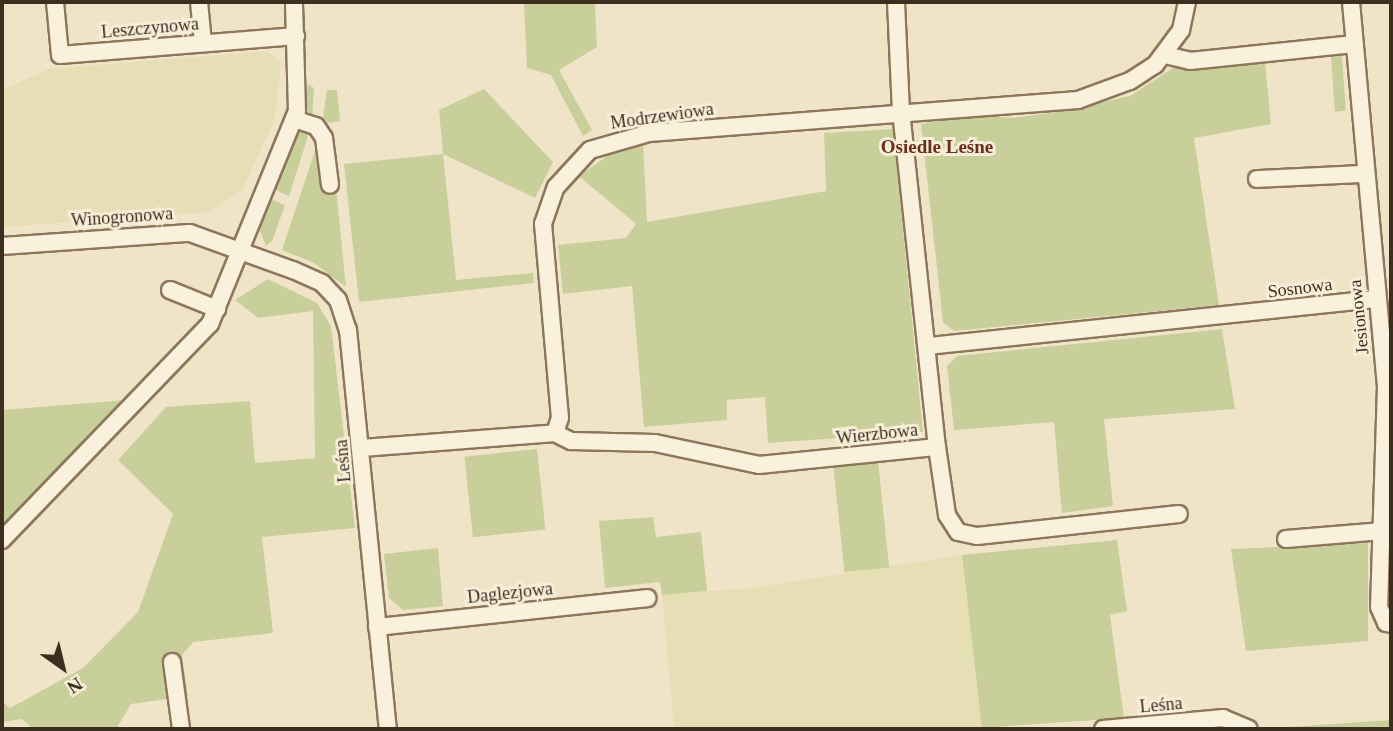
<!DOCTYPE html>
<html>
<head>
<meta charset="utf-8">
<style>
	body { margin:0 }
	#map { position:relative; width:1393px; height:731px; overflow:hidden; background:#f0e4c8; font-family:"Times New Roman",serif }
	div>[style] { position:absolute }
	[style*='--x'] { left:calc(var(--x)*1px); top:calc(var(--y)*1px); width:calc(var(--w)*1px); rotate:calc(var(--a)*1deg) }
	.farmland>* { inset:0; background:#e6deb5 }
	.green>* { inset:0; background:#c9cf9b; transform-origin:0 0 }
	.roads { filter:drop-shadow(2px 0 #8d765c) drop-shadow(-2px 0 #8d765c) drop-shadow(0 2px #8d765c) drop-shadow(0 -2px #8d765c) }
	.minor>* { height:16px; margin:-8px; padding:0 8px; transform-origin:8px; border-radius:8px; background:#faf1dc }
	span { translate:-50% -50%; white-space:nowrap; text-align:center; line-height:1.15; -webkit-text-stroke:6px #f7eed8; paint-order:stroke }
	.street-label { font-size:18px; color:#3d2e20 }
	.neighbourhood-label { font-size:19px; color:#6b2e1e; font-weight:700 }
	.frame { position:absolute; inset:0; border:4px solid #3d2e20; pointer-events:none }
	.north { position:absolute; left:28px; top:633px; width:70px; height:70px; -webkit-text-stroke:5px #f7eed8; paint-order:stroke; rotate:146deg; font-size:19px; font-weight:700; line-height:28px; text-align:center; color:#3d2e20 }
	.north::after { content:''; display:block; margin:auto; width:24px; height:32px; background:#3d2e20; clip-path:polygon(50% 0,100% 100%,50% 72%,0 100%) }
</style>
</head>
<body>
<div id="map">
	<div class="farmland">
		<div style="clip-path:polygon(267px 51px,281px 62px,275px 119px,242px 190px,210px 212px,2px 227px,2px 90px,49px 69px)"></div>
		<div style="clip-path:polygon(962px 555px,982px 728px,674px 729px,662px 595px,753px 588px)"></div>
	</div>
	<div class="green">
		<div style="clip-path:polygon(524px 2px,595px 2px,597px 47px,559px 70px,592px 130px,583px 136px,551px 75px,527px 68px)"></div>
		<div style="left:1342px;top:56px;width:55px;height:11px;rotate:86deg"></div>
		<div style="clip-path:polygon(1265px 62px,1271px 124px,1194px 138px,1219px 305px,954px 331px,943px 322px,921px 124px,976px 115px,1013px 118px,1064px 111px,1130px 96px,1173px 68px)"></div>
		<div style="clip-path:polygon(308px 84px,314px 88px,312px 117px,305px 108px)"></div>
		<div style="clip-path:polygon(484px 89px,553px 162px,535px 198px,443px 154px,456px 280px,533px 273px,534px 283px,359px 302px,344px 164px,443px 154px,439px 110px)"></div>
		<div style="clip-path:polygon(327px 90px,337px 90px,340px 121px,328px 123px,323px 117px)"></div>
		<div style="clip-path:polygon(893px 129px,923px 432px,768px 443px,765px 397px,727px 400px,727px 420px,644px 427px,632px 286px,563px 294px,558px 245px,626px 238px,636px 224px,579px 176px,617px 149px,643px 142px,647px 222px,826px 191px,824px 133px)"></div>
		<div style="clip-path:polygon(300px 130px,310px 130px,289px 196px,273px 189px)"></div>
		<div style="clip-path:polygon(319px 139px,336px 188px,346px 287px,314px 263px,282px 250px)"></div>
		<div style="clip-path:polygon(270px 199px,285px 205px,272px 241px,266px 246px,259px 229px)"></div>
		<div style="clip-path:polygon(268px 279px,317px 303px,331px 326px,355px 528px,262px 537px,273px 633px,193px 642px,182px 655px,188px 696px,131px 704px,116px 729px,33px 729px,22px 719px,2px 722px,2px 701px,10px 708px,83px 668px,138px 612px,173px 514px,118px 460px,166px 407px,250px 401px,255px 463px,315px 458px,313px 311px,258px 318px,235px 300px)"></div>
		<div style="clip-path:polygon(1222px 329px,1235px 409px,1104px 419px,1113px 506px,1062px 513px,1054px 422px,954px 430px,947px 366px,957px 356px)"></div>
		<div style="clip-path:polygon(127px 400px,2px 530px,2px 410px)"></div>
		<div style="left:537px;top:449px;width:81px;height:73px;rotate:84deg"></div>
		<div style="left:878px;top:461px;width:107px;height:45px;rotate:84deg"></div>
		<div style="clip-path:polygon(653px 517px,656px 537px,701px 532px,707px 591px,662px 595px,660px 582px,605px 588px,599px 521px)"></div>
		<div style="clip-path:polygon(1117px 540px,1127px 611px,1110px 615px,1124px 718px,982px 728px,962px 555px)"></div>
		<div style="clip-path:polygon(1368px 543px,1368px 641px,1246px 651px,1231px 549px)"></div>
		<div style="clip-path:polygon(438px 548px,443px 606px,403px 610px,389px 598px,384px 554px)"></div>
		<div style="clip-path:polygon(1391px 720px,1391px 729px,1258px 729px)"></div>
	</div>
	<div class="roads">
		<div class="minor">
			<div style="--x:55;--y:2;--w:53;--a:84.6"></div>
			<div style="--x:60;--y:55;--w:237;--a:-4.6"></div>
			<div style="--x:199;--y:2;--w:41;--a:84.4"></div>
			<div style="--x:896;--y:2;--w:109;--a:87.4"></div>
			<div style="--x:901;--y:111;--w:338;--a:83.9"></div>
			<div style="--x:1351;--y:2;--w:386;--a:84.8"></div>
			<div style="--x:1386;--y:386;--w:221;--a:91.8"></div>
			<div style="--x:1379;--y:607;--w:17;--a:66"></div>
			<div style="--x:1386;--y:623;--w:5;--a:11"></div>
			<div style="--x:1165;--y:55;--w:26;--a:13"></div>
			<div style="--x:1190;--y:61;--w:165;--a:-5.9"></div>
			<div style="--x:294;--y:119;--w:23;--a:18"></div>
			<div style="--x:316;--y:126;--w:14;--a:56"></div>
			<div style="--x:324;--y:138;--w:47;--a:82.7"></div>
			<div style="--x:1257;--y:179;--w:107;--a:-2.7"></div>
			<div style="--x:2;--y:246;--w:188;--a:-4"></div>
			<div style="--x:190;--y:233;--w:109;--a:19.8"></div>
			<div style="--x:293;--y:270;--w:32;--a:24"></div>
			<div style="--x:322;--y:283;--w:23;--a:47"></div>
			<div style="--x:338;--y:300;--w:32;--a:72"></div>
			<div style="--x:348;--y:330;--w:401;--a:84.3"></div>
			<div style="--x:170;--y:290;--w:51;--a:22"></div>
			<div style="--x:928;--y:346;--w:451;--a:-6"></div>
			<div style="--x:555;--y:433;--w:16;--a:-72"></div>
			<div style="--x:560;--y:418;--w:195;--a:-95"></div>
			<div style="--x:543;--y:224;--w:39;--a:-71"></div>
			<div style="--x:556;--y:187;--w:50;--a:-47.4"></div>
			<div style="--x:590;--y:150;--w:61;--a:-16.1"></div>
			<div style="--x:649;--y:133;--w:430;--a:-4.4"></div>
			<div style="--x:1078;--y:100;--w:55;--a:-20.1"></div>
			<div style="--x:1130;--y:81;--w:30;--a:-33"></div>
			<div style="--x:1155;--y:65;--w:44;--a:-53.4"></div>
			<div style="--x:1181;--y:30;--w:29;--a:-78"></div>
			<div style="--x:555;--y:433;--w:18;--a:27"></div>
			<div style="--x:571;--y:441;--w:84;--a:1.4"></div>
			<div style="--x:655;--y:443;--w:106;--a:11.9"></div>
			<div style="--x:759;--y:465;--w:179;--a:-5.8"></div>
			<div style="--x:937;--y:447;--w:69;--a:81.6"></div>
			<div style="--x:947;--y:515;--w:20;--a:57"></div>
			<div style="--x:958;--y:532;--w:19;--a:12"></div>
			<div style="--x:977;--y:536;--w:203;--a:-6.2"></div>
			<div style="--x:362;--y:448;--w:194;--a:-4.4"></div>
			<div style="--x:1286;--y:539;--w:97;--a:-4.7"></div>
			<div style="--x:2;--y:540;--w:300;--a:-46.1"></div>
			<div style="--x:210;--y:324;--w:230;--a:-67.8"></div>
			<div style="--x:297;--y:111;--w:109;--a:-91.6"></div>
			<div style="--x:377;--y:627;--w:272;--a:-6.1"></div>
			<div style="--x:172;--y:662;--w:68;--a:82.3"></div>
			<div style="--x:1103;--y:729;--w:121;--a:-5.2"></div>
			<div style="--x:1223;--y:718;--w:28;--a:23"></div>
		</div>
	</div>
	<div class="street-label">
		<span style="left:150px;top:28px;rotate:-5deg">Leszczynowa</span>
		<span style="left:662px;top:116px;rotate:-8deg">Modrzewiowa</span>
		<span style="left:122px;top:217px;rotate:-4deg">Winogronowa</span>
		<span style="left:1300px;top:288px;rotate:-7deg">Sosnowa</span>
		<span style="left:1359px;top:317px;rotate:-96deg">Jesionowa</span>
		<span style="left:877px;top:434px;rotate:-6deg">Wierzbowa</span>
		<span style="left:343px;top:461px;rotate:-95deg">Leśna</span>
		<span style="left:510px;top:593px;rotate:-6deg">Daglezjowa</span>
		<span style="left:1161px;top:705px;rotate:-5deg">Leśna</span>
	</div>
	<div class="neighbourhood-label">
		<span style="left:937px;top:147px">Osiedle Leśne</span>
	</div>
	<div class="frame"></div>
	<div class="north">N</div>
</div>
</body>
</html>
